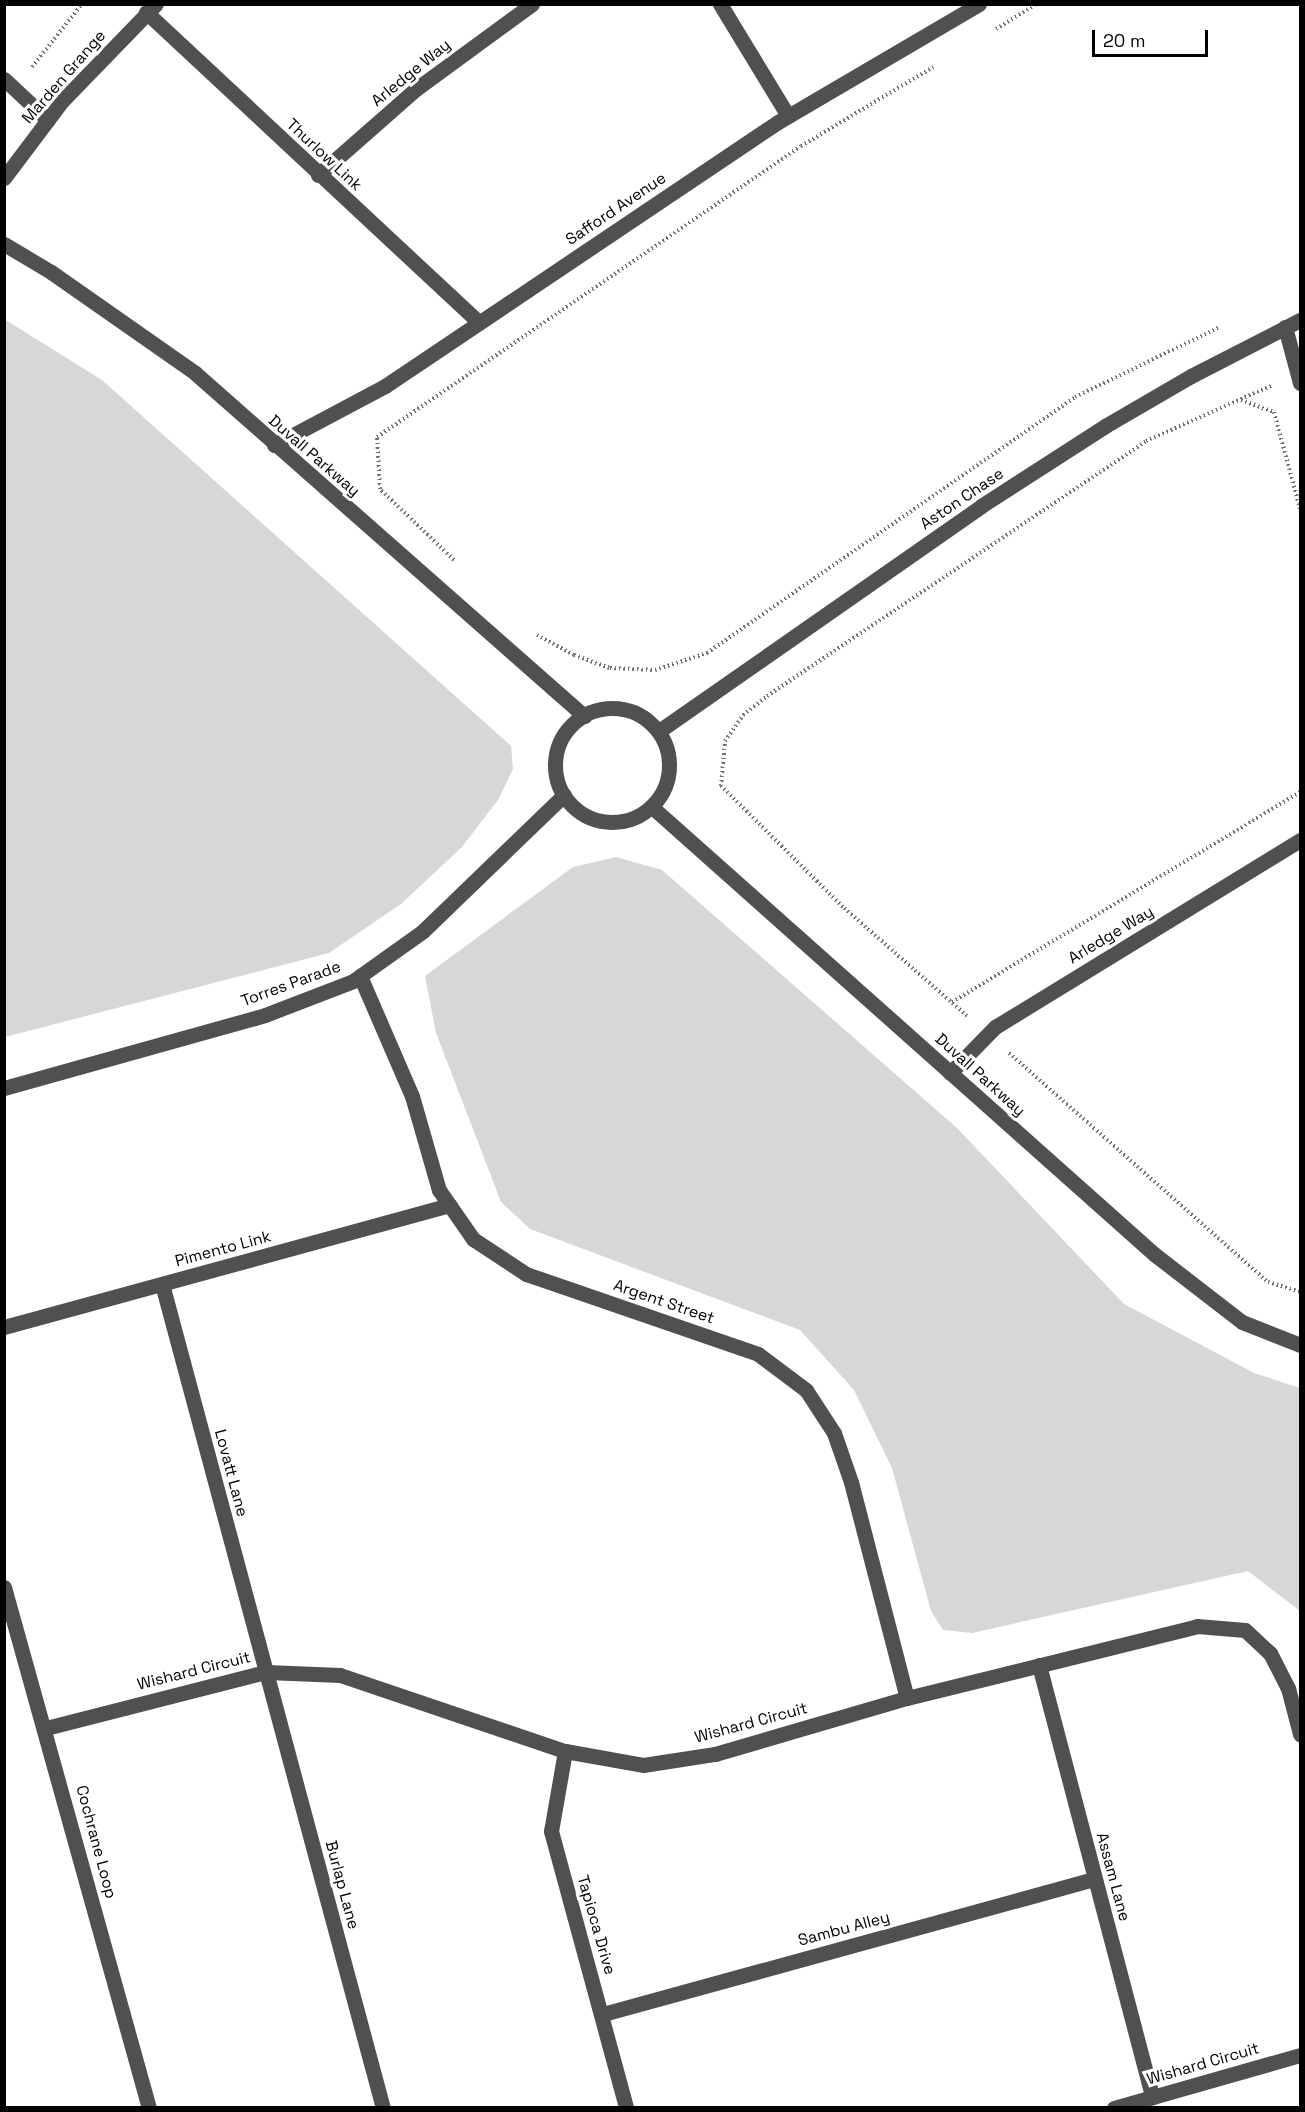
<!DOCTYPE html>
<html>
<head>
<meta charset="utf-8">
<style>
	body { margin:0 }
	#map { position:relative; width:1305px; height:2112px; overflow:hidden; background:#fff; font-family:"Space Grotesk",sans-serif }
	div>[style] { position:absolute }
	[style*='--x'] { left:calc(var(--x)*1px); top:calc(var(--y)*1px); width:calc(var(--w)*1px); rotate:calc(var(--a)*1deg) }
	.green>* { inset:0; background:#d7d7d7 }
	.path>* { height:4px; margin-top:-2px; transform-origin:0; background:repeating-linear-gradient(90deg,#727272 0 1.5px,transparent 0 4.5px) }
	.minor>* { height:15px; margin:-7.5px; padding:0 7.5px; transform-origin:7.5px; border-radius:7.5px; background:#505050 }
	.minor>.ring { margin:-7.5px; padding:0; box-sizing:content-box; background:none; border:15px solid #505050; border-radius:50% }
	span { translate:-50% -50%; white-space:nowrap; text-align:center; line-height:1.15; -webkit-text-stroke:6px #fff; paint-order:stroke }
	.street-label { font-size:16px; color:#000 }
	.frame { position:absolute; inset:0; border:6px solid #000; pointer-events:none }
	.scale { position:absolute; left:1092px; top:30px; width:116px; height:27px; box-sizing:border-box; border:3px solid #000; border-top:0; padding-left:8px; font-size:18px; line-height:21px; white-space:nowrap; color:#000; -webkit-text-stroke:4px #fff; paint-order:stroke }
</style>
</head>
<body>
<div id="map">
	<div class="green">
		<div style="clip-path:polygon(4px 319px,102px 380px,511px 746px,513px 769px,498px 800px,462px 847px,401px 904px,329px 953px,5px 1037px)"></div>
		<div style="clip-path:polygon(616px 857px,662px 870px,957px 1128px,1124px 1304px,1254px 1373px,1300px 1388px,1300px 1611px,1248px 1571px,972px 1633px,943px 1630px,931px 1611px,892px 1468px,854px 1390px,800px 1330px,530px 1229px,501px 1202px,436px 1033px,425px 976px,573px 867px)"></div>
	</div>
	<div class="path">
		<div style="--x:996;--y:29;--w:47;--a:-32"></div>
		<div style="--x:32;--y:67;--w:80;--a:-51.6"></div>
		<div style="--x:1241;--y:400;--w:35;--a:20"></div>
		<div style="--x:1274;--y:412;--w:100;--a:75"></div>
		<div style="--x:454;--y:560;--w:103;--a:-136.2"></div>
		<div style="--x:380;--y:489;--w:52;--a:-93.3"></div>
		<div style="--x:377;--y:437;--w:514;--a:-34.46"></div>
		<div style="--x:801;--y:146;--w:154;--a:-30.9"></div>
		<div style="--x:537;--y:635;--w:42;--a:28.4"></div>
		<div style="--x:574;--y:655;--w:38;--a:20"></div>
		<div style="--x:610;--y:668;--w:45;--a:2.5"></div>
		<div style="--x:655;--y:670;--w:55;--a:-18.1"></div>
		<div style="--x:707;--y:653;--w:448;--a:-34.8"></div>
		<div style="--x:1075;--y:397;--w:159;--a:-25.8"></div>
		<div style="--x:952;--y:1002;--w:406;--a:-31.1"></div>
		<div style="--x:967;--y:1016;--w:165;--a:-138.7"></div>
		<div style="--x:843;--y:907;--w:172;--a:-135.2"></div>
		<div style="--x:721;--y:786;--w:45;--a:-84.9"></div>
		<div style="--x:725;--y:741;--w:32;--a:-55"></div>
		<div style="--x:743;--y:715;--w:31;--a:-38"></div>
		<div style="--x:767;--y:696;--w:457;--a:-33.9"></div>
		<div style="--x:1146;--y:441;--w:139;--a:-23.8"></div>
		<div style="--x:1009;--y:1053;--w:346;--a:41.5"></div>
		<div style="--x:1268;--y:1282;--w:34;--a:17"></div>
	</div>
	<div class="minor">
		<div style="--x:720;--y:4;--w:131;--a:58.7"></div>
		<div style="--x:146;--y:12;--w:455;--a:43"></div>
		<div style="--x:4;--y:79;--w:60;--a:43"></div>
		<div style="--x:318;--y:175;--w:130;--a:-41.3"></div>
		<div style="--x:416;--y:89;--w:144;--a:-36.2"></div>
		<div style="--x:4;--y:178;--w:96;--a:-53"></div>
		<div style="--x:62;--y:101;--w:135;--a:-45.9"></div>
		<div style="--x:4;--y:244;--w:55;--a:30.8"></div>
		<div style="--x:51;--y:272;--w:176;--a:35"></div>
		<div style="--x:195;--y:373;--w:519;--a:41.4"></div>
		<div style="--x:1285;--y:327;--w:58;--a:75"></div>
		<div style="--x:274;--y:445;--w:126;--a:-28"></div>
		<div style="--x:385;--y:386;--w:473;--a:-33.9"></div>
		<div style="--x:778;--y:122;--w:233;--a:-30.4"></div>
		<div class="ring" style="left:555px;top:708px;width:99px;height:99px"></div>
		<div style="--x:659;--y:731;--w:393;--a:-34.9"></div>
		<div style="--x:981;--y:506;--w:148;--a:-32.8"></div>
		<div style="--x:1105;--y:426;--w:99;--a:-30.2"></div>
		<div style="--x:1191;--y:376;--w:123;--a:-27.2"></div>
		<div style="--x:652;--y:807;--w:672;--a:41.68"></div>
		<div style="--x:1154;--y:1254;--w:111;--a:37.7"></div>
		<div style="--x:1242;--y:1322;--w:62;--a:21.6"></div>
		<div style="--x:360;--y:976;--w:131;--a:66.6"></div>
		<div style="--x:412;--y:1096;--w:98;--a:74"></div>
		<div style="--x:439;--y:1190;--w:60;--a:55.2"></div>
		<div style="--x:473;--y:1239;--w:64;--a:33.4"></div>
		<div style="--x:526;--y:1274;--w:245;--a:19"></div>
		<div style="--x:758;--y:1354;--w:60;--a:36.9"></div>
		<div style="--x:806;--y:1390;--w:51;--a:56.9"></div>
		<div style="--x:834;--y:1433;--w:52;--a:70.9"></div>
		<div style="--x:851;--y:1482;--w:223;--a:75.5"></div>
		<div style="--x:950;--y:1073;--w:64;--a:-45.6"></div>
		<div style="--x:995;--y:1027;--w:358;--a:-31.5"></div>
		<div style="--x:4;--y:1088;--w:271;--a:-15.6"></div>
		<div style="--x:265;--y:1015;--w:94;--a:-21.1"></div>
		<div style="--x:353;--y:981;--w:86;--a:-35.5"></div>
		<div style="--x:423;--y:931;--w:196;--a:-44"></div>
		<div style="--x:162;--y:1284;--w:853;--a:74.99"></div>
		<div style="--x:4;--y:1327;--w:462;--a:-15.3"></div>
		<div style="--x:4;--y:1587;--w:541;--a:74.45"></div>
		<div style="--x:1039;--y:1665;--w:447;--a:75.3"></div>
		<div style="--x:46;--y:1728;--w:227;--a:-14.3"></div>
		<div style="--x:266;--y:1672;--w:74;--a:2.3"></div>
		<div style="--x:340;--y:1675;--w:237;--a:18.7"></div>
		<div style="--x:565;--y:1751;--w:79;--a:10.2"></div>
		<div style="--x:643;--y:1765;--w:73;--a:-8.7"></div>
		<div style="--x:715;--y:1754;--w:200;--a:-16.3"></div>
		<div style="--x:907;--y:1698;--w:299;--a:-13.9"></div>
		<div style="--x:1197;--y:1626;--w:48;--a:4.8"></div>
		<div style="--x:1245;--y:1630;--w:34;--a:43"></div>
		<div style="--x:1270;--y:1653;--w:39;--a:63"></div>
		<div style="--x:1288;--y:1688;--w:48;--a:75.4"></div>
		<div style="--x:565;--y:1751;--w:81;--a:99.9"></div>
		<div style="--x:551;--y:1831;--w:287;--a:74.8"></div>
		<div style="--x:603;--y:2014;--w:509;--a:-15.37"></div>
		<div style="--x:1114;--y:2108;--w:193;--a:-15.9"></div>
	</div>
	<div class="street-label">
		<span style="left:411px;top:73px;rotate:-39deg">Arledge Way</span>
		<span style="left:64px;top:77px;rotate:-49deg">Marden Grange</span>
		<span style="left:324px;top:155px;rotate:43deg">Thurlow Link</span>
		<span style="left:616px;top:209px;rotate:-34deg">Safford Avenue</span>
		<span style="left:314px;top:456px;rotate:41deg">Duvall Parkway</span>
		<span style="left:962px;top:499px;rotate:-34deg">Aston Chase</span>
		<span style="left:1111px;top:935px;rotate:-31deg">Arledge Way</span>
		<span style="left:291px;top:984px;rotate:-20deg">Torres Parade</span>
		<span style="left:980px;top:1075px;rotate:42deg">Duvall Parkway</span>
		<span style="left:223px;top:1249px;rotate:-15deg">Pimento Link</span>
		<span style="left:664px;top:1302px;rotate:19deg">Argent Street</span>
		<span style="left:231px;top:1473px;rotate:75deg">Lovatt Lane</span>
		<span style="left:194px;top:1671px;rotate:-14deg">Wishard Circuit</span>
		<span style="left:751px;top:1723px;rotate:-15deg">Wishard Circuit</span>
		<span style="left:96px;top:1842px;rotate:75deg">Cochrane Loop</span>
		<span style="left:1113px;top:1877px;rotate:75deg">Assam Lane</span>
		<span style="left:342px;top:1885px;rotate:75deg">Burlap Lane</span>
		<span style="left:596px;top:1925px;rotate:74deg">Tapioca Drive</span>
		<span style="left:844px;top:1929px;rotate:-15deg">Sambu Alley</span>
		<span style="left:1203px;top:2064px;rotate:-16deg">Wishard Circuit</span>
	</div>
	<div class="frame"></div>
	<div class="scale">20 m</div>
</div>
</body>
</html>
